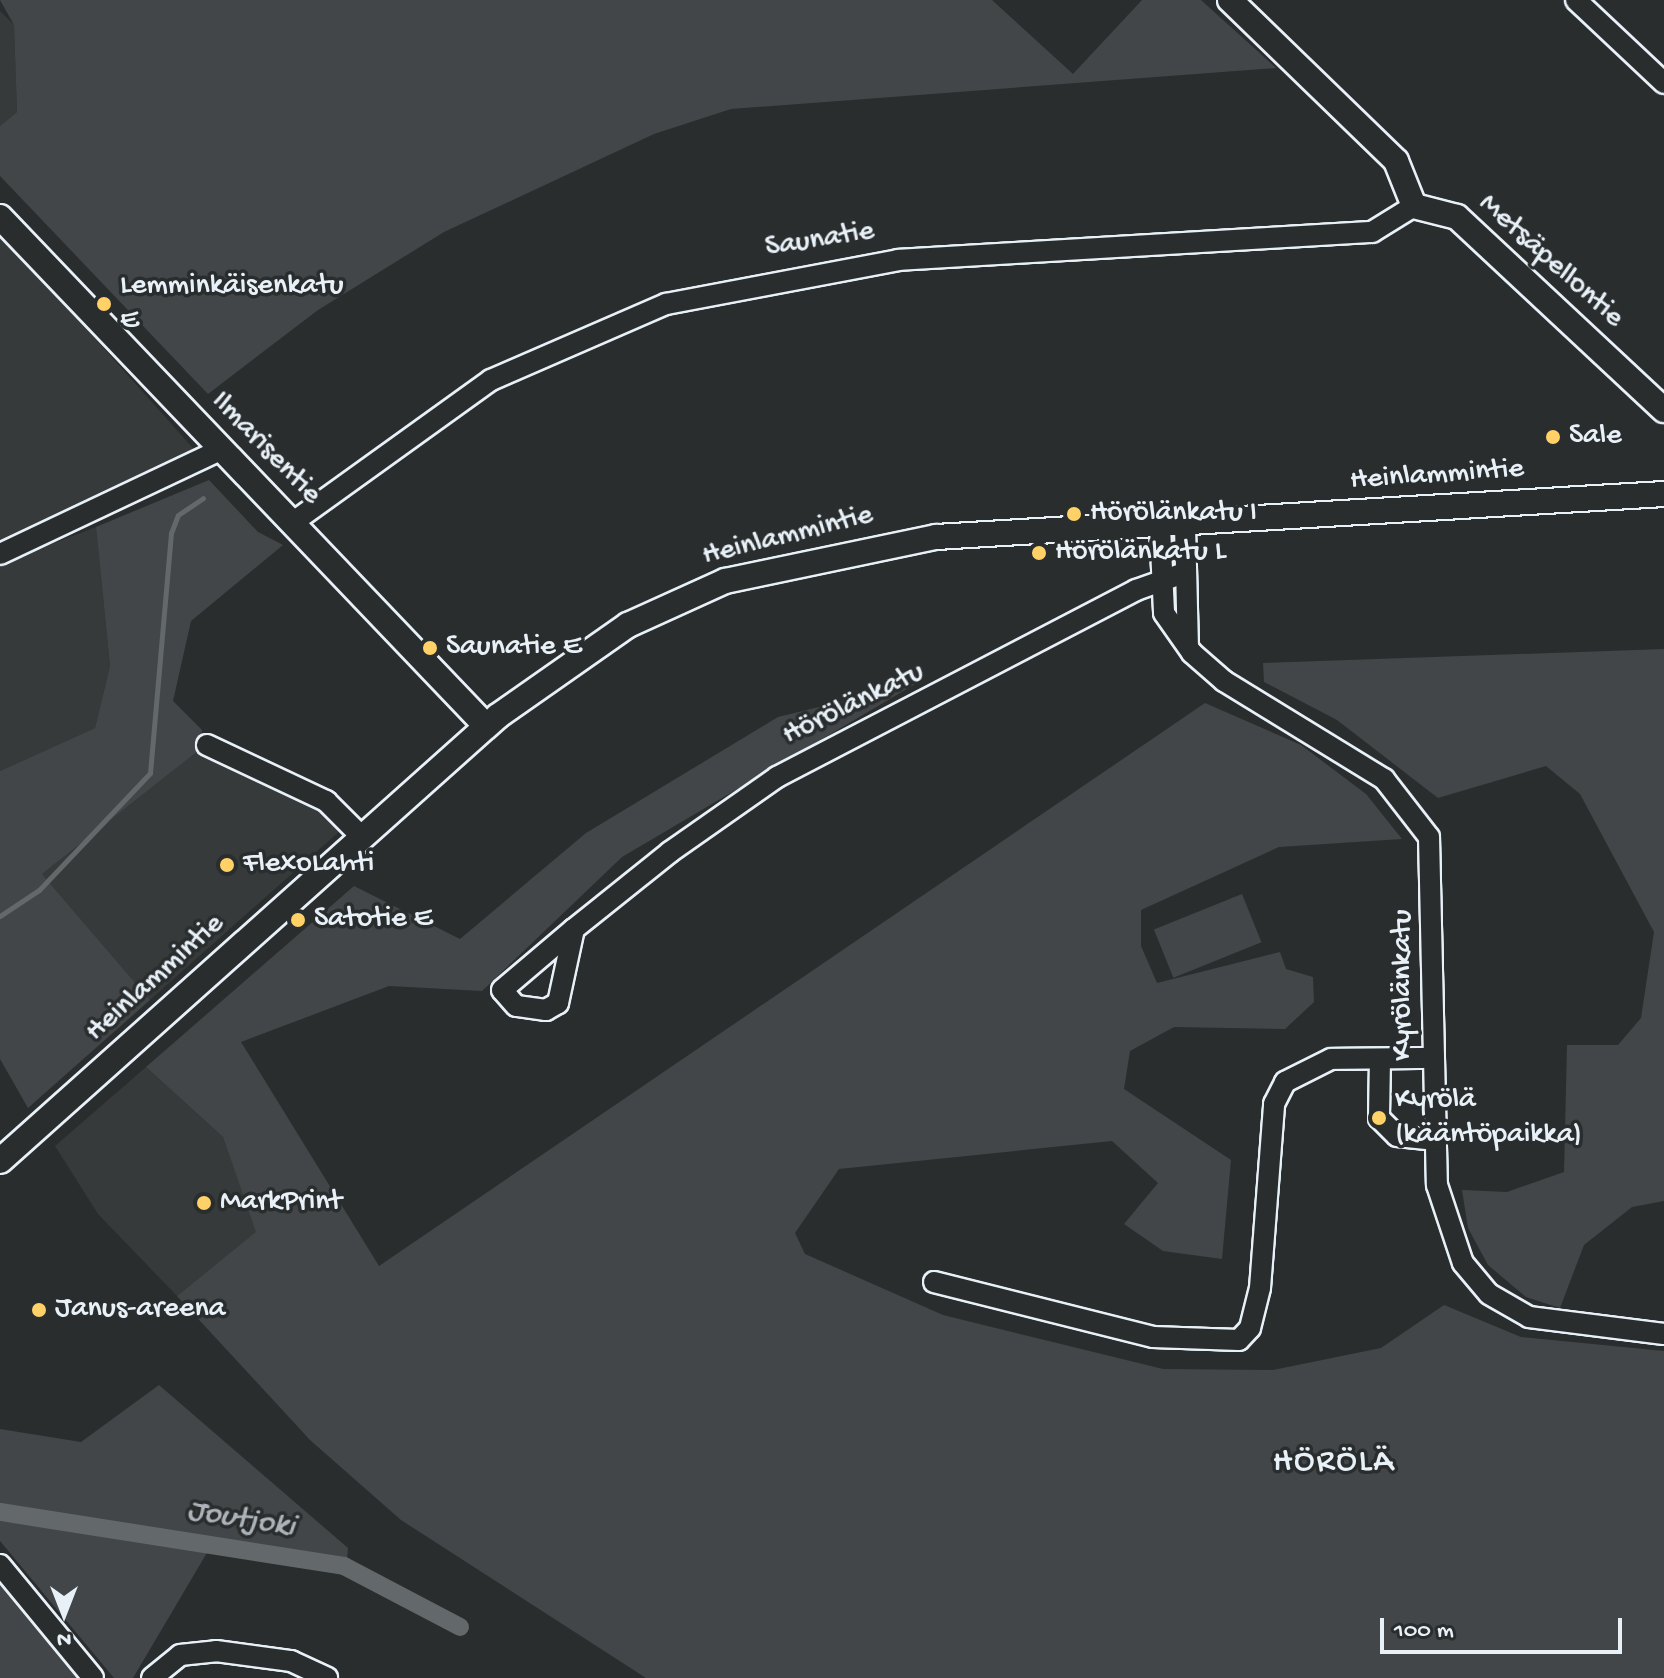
<!DOCTYPE html>
<html>
<head>
<meta charset="utf-8">
<style>
	body { margin:0 }
	#map { position:relative; width:1664px; height:1678px; overflow:hidden; background:#2a2d2e; font-family:"Gochi Hand",sans-serif }
	div>[style] { position:absolute }
	[style*='--x'] { left:calc(var(--x)*1px); top:calc(var(--y)*1px); width:calc(var(--w)*1px); rotate:calc(var(--a)*1deg) }
	.built>* { inset:0; background:#363a3b }
	.green>* { inset:0; background:#424648; transform-origin:0 0 }
	.stream>* { height:5px; margin:-2.5px; padding:0 2.5px; transform-origin:2.5px; border-radius:2.5px; background:#63686b }
	.canal>* { height:18px; margin:-9px; padding:0 9px; transform-origin:9px; border-radius:9px; background:#63686b }
	.roads { filter:drop-shadow(2px 0 #e8f1f8) drop-shadow(-2px 0 #e8f1f8) drop-shadow(0 2px #e8f1f8) drop-shadow(0 -2px #e8f1f8) }
	.minor>* { height:20px; margin:-10px; padding:0 10px; transform-origin:10px; border-radius:10px; background:#2a2d2e }
	.tertiary>* { height:24px; margin:-12px; padding:0 12px; transform-origin:12px; border-radius:12px; background:#2a2d2e }
	.dots>* { width:22px; height:22px; translate:-50% -50%; box-sizing:border-box; border:4px solid #2a2d2e; border-radius:50% }
	span { translate:-50% -50%; white-space:nowrap; text-align:center; line-height:1.15; -webkit-text-stroke:7px #2a2d2e; paint-order:stroke }
	.street-label { font-size:30px; color:#e8f1f8 }
	.poi-label { font-size:30px; color:#e8f1f8 }
	.left { translate:0 -50%; text-align:left }
	.water-label { font-size:32px; color:#acb3b9; font-style:italic }
	.quarter-label { font-size:34px; color:#e8f1f8; letter-spacing:2px }
	.north { position:absolute; left:24px; top:1574px; width:80px; height:80px; -webkit-text-stroke:6px #2a2d2e; paint-order:stroke; rotate:180deg; font-size:22px; font-weight:700; line-height:32px; text-align:center; color:#e8f1f8 }
	.north::after { content:''; display:block; margin:auto; width:28px; height:36px; background:#e8f1f8; clip-path:polygon(50% 0,100% 100%,50% 72%,0 100%) }
	.scale { position:absolute; left:1380px; top:1618px; width:242px; height:36px; box-sizing:border-box; border:4px solid #e8f1f8; border-top:0; padding-left:10px; font-size:24px; line-height:28px; white-space:nowrap; color:#e8f1f8; -webkit-text-stroke:6px #2a2d2e; paint-order:stroke }
</style>
</head>
<body>
<div id="map">
	<div class="built">
		<div style="clip-path:polygon(0 11px,14px 25px,17px 112px,0 126px)"></div>
		<div style="clip-path:polygon(0 232px,199px 455px,0 543px)"></div>
		<div style="clip-path:polygon(96px 527px,110px 666px,95px 728px,0 771px,0 564px)"></div>
		<div style="clip-path:polygon(198px 751px,323px 808px,342px 829px,150px 1000px,42px 874px)"></div>
		<div style="clip-path:polygon(146px 1067px,223px 1137px,257px 1232px,177px 1296px,98px 1214px,55px 1146px)"></div>
	</div>
	<div class="green">
		<div style="clip-path:polygon(0 0,992px 0,1073px 74px,1142px 0,1201px 0,1276px 68px,731px 109px,654px 134px,444px 232px,318px 310px,208px 394px,0 176px,0 126px,17px 112px,14px 25px)"></div>
		<div style="clip-path:polygon(209px 480px,258px 532px,283px 545px,191px 621px,173px 701px,202px 730px,198px 751px,42px 874px,150px 1000px,28px 1108px,0 1059px,0 771px,95px 728px,110px 666px,96px 527px)"></div>
		<div style="clip-path:polygon(1664px 649px,1664px 1201px,1632px 1207px,1584px 1245px,1560px 1308px,1526px 1297px,1488px 1265px,1468px 1228px,1462px 1190px,1507px 1192px,1564px 1172px,1567px 1045px,1618px 1045px,1641px 1018px,1654px 932px,1580px 794px,1546px 766px,1438px 798px,1337px 720px,1264px 682px,1263px 663px)"></div>
		<div style="clip-path:polygon(917px 683px,622px 857px,482px 991px,389px 986px,241px 1042px,379px 1266px,1205px 703px,1301px 745px,1366px 794px,1402px 839px,1279px 847px,1141px 910px,1141px 946px,1157px 983px,1280px 952px,1286px 969px,1313px 977px,1314px 1002px,1285px 1029px,1174px 1027px,1130px 1051px,1124px 1089px,1231px 1160px,1222px 1259px,1163px 1251px,1124px 1224px,1158px 1183px,1112px 1141px,839px 1169px,795px 1233px,805px 1254px,943px 1315px,1163px 1369px,1273px 1370px,1381px 1348px,1444px 1305px,1521px 1337px,1664px 1351px,1664px 1678px,646px 1678px,401px 1520px,310px 1440px,177px 1296px,256px 1232px,223px 1137px,146px 1067px,354px 886px,460px 939px,586px 833px,778px 717px)"></div>
		<div style="left:1242px;top:894px;width:52px;height:95px;rotate:68deg"></div>
		<div style="clip-path:polygon(159px 1385px,348px 1548px,347px 1559px,0 1505px,0 1429px,81px 1442px)"></div>
		<div style="clip-path:polygon(0 1521px,208px 1551px,133px 1678px,114px 1678px,0 1541px)"></div>
		<div style="clip-path:polygon(0 1582px,80px 1678px,0 1678px)"></div>
	</div>
	<div class="stream">
		<div style="--x:0;--y:916;--w:47;--a:-33.7"></div>
		<div style="--x:39;--y:890;--w:161;--a:-46.5"></div>
		<div style="--x:150;--y:773;--w:241;--a:-85"></div>
		<div style="--x:171;--y:533;--w:19;--a:-69"></div>
		<div style="--x:178;--y:515;--w:30;--a:-34"></div>
	</div>
	<div class="canal">
		<div style="--x:0;--y:1512;--w:348;--a:8.9"></div>
		<div style="--x:344;--y:1566;--w:131;--a:27.7"></div>
	</div>
	<div class="roads">
		<div class="minor">
			<div style="--x:1576;--y:0;--w:121;--a:43.3"></div>
			<div style="--x:292;--y:523;--w:245;--a:-35.7"></div>
			<div style="--x:491;--y:380;--w:191;--a:-23.5"></div>
			<div style="--x:666;--y:304;--w:236;--a:-10.7"></div>
			<div style="--x:898;--y:260;--w:475;--a:-3.4"></div>
			<div style="--x:1372;--y:232;--w:49;--a:-31.8"></div>
			<div style="--x:1185;--y:526;--w:119;--a:88.6"></div>
			<div style="--x:1160;--y:527;--w:86;--a:87.3"></div>
			<div style="--x:1164;--y:613;--w:49;--a:55"></div>
			<div style="--x:1192;--y:653;--w:43;--a:41.2"></div>
			<div style="--x:1224;--y:681;--w:188;--a:31.5"></div>
			<div style="--x:1384;--y:779;--w:73;--a:52.2"></div>
			<div style="--x:1429;--y:837;--w:348;--a:88.7"></div>
			<div style="--x:1437;--y:1185;--w:82;--a:71.6"></div>
			<div style="--x:1463;--y:1263;--w:40;--a:50"></div>
			<div style="--x:1489;--y:1294;--w:46;--a:29.9"></div>
			<div style="--x:1529;--y:1317;--w:136;--a:7.2"></div>
			<div style="--x:0;--y:554;--w:243;--a:-25.3"></div>
			<div style="--x:207;--y:745;--w:132;--a:25.2"></div>
			<div style="--x:326;--y:801;--w:51;--a:45"></div>
			<div style="--x:574;--y:929;--w:76;--a:102.2"></div>
			<div style="--x:558;--y:1003;--w:14;--a:150"></div>
			<div style="--x:546;--y:1010;--w:30;--a:-172"></div>
			<div style="--x:516;--y:1006;--w:21;--a:-131"></div>
			<div style="--x:502;--y:990;--w:94;--a:-40.3"></div>
			<div style="--x:574;--y:929;--w:123;--a:-38.7"></div>
			<div style="--x:670;--y:852;--w:131;--a:-35"></div>
			<div style="--x:777;--y:777;--w:405;--a:-27.5"></div>
			<div style="--x:1136;--y:590;--w:51;--a:-19.5"></div>
			<div style="--x:1380;--y:1059;--w:59;--a:91"></div>
			<div style="--x:1379;--y:1118;--w:25;--a:45"></div>
			<div style="--x:1397;--y:1136;--w:37;--a:6"></div>
			<div style="--x:934;--y:1282;--w:226;--a:14.1"></div>
			<div style="--x:1153;--y:1337;--w:86;--a:2"></div>
			<div style="--x:1239;--y:1340;--w:16;--a:-47"></div>
			<div style="--x:1250;--y:1328;--w:41;--a:-76"></div>
			<div style="--x:1260;--y:1288;--w:185;--a:-85.6"></div>
			<div style="--x:1274;--y:1104;--w:25;--a:-63"></div>
			<div style="--x:1285;--y:1082;--w:51;--a:-26.6"></div>
			<div style="--x:1331;--y:1059;--w:103;--a:-0.6"></div>
			<div style="--x:0;--y:1565;--w:146;--a:50.5"></div>
			<div style="--x:152;--y:1678;--w:36;--a:-39"></div>
			<div style="--x:180;--y:1655;--w:36;--a:-6"></div>
			<div style="--x:216;--y:1651;--w:76;--a:7.6"></div>
			<div style="--x:291;--y:1661;--w:40;--a:25"></div>
		</div>
		<div class="tertiary">
			<div style="--x:1230;--y:0;--w:231;--a:44.1"></div>
			<div style="--x:1396;--y:161;--w:48;--a:68.2"></div>
			<div style="--x:1414;--y:206;--w:44;--a:14.3"></div>
			<div style="--x:1457;--y:217;--w:283;--a:43"></div>
			<div style="--x:0;--y:217;--w:704;--a:46.32"></div>
			<div style="--x:0;--y:1161;--w:668;--a:-41.78"></div>
			<div style="--x:498;--y:716;--w:159;--a:-35"></div>
			<div style="--x:628;--y:625;--w:107;--a:-24.4"></div>
			<div style="--x:725;--y:581;--w:216;--a:-11.8"></div>
			<div style="--x:936;--y:537;--w:729;--a:-3.38"></div>
		</div>
	</div>
	<div class="dots">
		<div style="left:104px;top:304px;background:#ffd166"></div>
		<div style="left:1553px;top:437px;background:#ffd166"></div>
		<div style="left:1074px;top:514px;background:#ffd166"></div>
		<div style="left:1039px;top:553px;background:#ffd166"></div>
		<div style="left:430px;top:648px;background:#ffd166"></div>
		<div style="left:227px;top:865px;background:#ffd166"></div>
		<div style="left:298px;top:920px;background:#ffd166"></div>
		<div style="left:1379px;top:1118px;background:#ffd166"></div>
		<div style="left:204px;top:1203px;background:#ffd166"></div>
		<div style="left:39px;top:1310px;background:#ffd166"></div>
	</div>
	<div class="street-label">
		<span style="left:820px;top:241px;rotate:-9deg">Saunatie</span>
		<span style="left:1550px;top:262px;rotate:42deg">Metsäpellontie</span>
		<span style="left:265px;top:449px;rotate:46deg">Ilmarisentie</span>
		<span style="left:1437px;top:476px;rotate:-4deg">Heinlammintie</span>
		<span style="left:788px;top:537px;rotate:-14deg">Heinlammintie</span>
		<span style="left:854px;top:705px;rotate:-26deg">Hörölänkatu</span>
		<span style="left:156px;top:979px;rotate:-42deg">Heinlammintie</span>
		<span style="left:1404px;top:985px;rotate:-90deg">Kyrölänkatu</span>
	</div>
	<div class="poi-label">
		<span class="left" style="left:120px;top:304px">Lemminkäisenkatu<br>E</span>
		<span class="left" style="left:1569px;top:437px">Sale</span>
		<span class="left" style="left:1090px;top:514px">Hörölänkatu I</span>
		<span class="left" style="left:1055px;top:553px">Hörölänkatu L</span>
		<span class="left" style="left:446px;top:648px">Saunatie E</span>
		<span class="left" style="left:243px;top:865px">FlexoLahti</span>
		<span class="left" style="left:314px;top:920px">Satotie E</span>
		<span class="left" style="left:1395px;top:1118px">Kyrölä<br>(kääntöpaikka)</span>
		<span class="left" style="left:220px;top:1203px">MarkPrint</span>
		<span class="left" style="left:55px;top:1310px">Janus-areena</span>
	</div>
	<div class="water-label">
		<span style="left:241px;top:1520px;rotate:9deg">Joutjoki</span>
	</div>
	<div class="quarter-label">
		<span style="left:1334px;top:1464px">HÖRÖLÄ</span>
	</div>
	<div class="north">N</div>
	<div class="scale">100 m</div>
</div>
</body>
</html>
